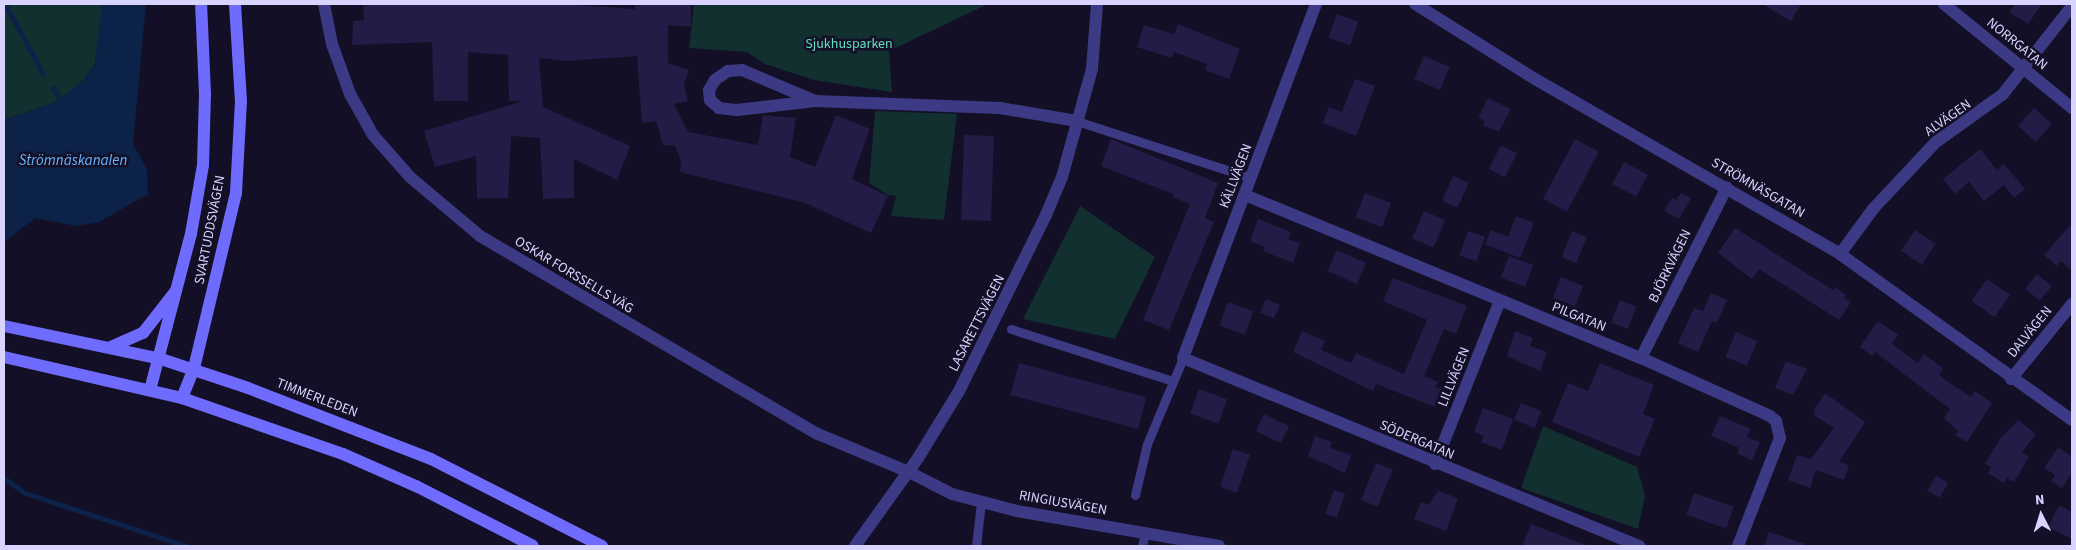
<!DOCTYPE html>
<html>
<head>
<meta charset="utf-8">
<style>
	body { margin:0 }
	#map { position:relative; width:2076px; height:550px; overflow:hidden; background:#130f26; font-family:"Source Sans 3",sans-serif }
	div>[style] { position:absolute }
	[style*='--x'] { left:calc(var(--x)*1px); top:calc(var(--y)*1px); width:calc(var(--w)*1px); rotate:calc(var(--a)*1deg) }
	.green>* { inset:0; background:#12302f }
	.water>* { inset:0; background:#0c2248 }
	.stream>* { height:5px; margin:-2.5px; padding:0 2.5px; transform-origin:2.5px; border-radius:2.5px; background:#0c2248 }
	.building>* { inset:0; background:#241b47; transform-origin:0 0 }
	.service>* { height:9px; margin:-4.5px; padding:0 4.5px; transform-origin:4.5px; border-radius:4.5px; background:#3d3a85 }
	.minor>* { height:12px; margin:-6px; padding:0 6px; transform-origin:6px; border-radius:6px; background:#3d3a85 }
	.tertiary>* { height:12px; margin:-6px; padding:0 6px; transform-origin:6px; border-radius:6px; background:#3d3a85 }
	.secondary>* { height:12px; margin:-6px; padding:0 6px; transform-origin:6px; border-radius:6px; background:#6f6bff }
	span { translate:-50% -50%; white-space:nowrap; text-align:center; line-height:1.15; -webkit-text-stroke:5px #130f26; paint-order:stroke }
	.park-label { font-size:14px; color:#5fe0c0 }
	.street-label { font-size:14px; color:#d9d4ff }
	.water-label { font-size:15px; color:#62b6ff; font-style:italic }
	.frame { position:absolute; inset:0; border:5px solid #d9d4ff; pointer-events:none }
	.north { position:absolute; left:2016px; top:490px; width:50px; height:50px; -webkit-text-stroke:4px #130f26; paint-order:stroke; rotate:355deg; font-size:14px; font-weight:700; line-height:20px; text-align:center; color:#d9d4ff }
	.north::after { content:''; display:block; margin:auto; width:18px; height:22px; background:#d9d4ff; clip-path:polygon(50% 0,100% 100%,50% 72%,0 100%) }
</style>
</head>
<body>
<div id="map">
	<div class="green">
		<div style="clip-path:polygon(4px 4px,102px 4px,102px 29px,95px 63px,83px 81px,56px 102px,4px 120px)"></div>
		<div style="clip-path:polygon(694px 4px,988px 4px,889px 51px,892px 92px,814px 80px,765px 64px,747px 52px,689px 48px)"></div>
		<div style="clip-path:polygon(875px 111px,957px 114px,944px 220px,891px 216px,896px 196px,888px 195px,869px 183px)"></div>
		<div style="clip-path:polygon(1080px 206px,1155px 257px,1115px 339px,1023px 319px)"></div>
		<div style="clip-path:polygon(1543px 426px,1637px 467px,1645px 496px,1638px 529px,1521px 488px)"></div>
	</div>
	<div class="water">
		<div style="clip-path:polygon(102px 4px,146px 4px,133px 144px,147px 169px,148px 194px,99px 222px,76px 226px,35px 218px,4px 242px,4px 120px,56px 102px,83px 81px,95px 63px)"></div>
	</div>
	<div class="stream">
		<div style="--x:5;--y:4;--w:80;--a:61.5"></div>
		<div style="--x:53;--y:88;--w:13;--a:58"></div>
		<div style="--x:4;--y:478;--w:26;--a:36"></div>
		<div style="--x:25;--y:493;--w:169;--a:18.2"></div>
	</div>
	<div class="building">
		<div style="clip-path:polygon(363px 4px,564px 4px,635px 9px,635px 4px,691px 4px,691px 27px,668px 25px,668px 63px,689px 70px,684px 84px,688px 101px,674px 104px,688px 132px,758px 145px,763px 115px,796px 118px,790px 157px,815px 167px,836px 115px,870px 129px,852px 179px,888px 196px,871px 233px,805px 203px,680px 172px,681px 160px,675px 146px,663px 145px,656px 121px,642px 123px,637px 56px,567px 61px,539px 58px,543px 107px,630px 146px,617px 180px,574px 159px,574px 198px,543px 199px,540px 138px,511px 136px,508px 198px,477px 198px,476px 156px,435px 167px,424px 131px,523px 101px,509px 101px,508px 55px,468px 52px,468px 101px,434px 101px,432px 42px,352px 45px,353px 21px,364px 20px)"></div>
		<div style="clip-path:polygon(1762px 4px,1801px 4px,1791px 21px)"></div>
		<div style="clip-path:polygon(2015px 4px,2042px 4px,2028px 24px,2009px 12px)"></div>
		<div style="left:1337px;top:14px;width:23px;height:25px;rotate:20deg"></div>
		<div style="clip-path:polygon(1178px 24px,1240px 49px,1229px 79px,1205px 70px,1207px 64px,1174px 52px,1172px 58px,1137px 47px,1144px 25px,1174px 34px)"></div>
		<div style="left:1424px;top:56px;width:28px;height:25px;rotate:23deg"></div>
		<div style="clip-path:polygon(1355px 79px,1375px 86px,1356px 136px,1323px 123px,1329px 107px,1342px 112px)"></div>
		<div style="clip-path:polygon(1488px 98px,1511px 109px,1499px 132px,1483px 125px,1485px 121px,1478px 118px)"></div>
		<div style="left:2034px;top:108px;width:24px;height:24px;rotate:42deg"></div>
		<div style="left:964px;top:135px;width:30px;height:85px;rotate:2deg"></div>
		<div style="clip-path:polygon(1111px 139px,1218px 183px,1205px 218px,1214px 222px,1169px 330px,1143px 320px,1190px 204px,1172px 197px,1173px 194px,1101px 166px)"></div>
		<div style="left:1575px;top:139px;width:27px;height:68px;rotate:28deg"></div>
		<div style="left:1501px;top:145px;width:18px;height:27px;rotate:27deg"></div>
		<div style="clip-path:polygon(1980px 149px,1997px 170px,2004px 164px,2025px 189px,2014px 198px,2004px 185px,1984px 201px,1969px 182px,1955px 194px,1943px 179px)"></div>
		<div style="left:1624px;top:162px;width:27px;height:25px;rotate:28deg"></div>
		<div style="left:1453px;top:176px;width:17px;height:27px;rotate:24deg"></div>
		<div style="left:1365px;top:193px;width:28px;height:26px;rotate:21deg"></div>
		<div style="clip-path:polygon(1681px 193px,1691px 198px,1679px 219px,1664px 211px,1672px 198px,1676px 200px)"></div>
		<div style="left:1424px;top:211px;width:23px;height:30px;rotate:23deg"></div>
		<div style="clip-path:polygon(1516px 216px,1534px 223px,1520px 258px,1485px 244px,1491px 230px,1508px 237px)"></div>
		<div style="clip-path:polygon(1258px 219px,1291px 232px,1288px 239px,1300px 243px,1293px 263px,1263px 251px,1265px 247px,1250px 241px)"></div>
		<div style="clip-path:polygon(2072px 223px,2072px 271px,2061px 261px,2057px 266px,2044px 255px)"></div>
		<div style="clip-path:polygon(1735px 228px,1833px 290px,1835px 287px,1846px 295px,1844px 298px,1851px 302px,1839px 320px,1759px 269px,1752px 279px,1718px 253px)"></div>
		<div style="left:1915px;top:230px;width:25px;height:25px;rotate:34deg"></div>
		<div style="left:1468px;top:231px;width:18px;height:26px;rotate:19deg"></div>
		<div style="left:1572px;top:231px;width:16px;height:28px;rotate:22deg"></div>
		<div style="left:1337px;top:250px;width:32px;height:23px;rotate:24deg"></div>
		<div style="left:1509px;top:256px;width:26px;height:23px;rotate:21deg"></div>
		<div style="left:2037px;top:274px;width:19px;height:19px;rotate:39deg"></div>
		<div style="left:1561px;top:277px;width:24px;height:22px;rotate:22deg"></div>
		<div style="clip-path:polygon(1393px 278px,1467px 306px,1456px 334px,1444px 329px,1424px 376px,1438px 382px,1435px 387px,1442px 390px,1435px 407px,1376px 384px,1373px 391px,1293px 352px,1302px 331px,1325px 341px,1321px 350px,1351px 363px,1356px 353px,1404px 374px,1427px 320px,1383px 301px)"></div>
		<div style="left:1987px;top:279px;width:28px;height:27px;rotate:35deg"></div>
		<div style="clip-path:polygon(1711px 293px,1727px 300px,1717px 323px,1712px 321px,1698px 352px,1678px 343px,1694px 308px,1703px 311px)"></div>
		<div style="left:1266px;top:299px;width:15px;height:15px;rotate:23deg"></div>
		<div style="left:1620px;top:300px;width:18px;height:24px;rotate:22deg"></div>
		<div style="left:1228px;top:302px;width:27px;height:25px;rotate:20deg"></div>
		<div style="clip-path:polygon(1878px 321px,1898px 335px,1892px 344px,1918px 363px,1924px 354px,1940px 366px,1943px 369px,1939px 374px,1948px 382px,1971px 397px,1975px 391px,1992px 403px,1967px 442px,1955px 435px,1958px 431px,1944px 418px,1950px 409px,1875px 352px,1872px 356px,1860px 347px)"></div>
		<div style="clip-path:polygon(1515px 331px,1533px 338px,1530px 346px,1547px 352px,1540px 371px,1507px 356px)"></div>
		<div style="left:1736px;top:332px;width:23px;height:27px;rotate:23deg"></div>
		<div style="clip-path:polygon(1786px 361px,1807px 369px,1793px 395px,1775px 388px)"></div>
		<div style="left:1019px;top:363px;width:132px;height:33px;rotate:15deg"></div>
		<div style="clip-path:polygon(1600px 363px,1654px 385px,1643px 414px,1655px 419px,1639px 457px,1552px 422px,1568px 383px,1588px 391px)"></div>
		<div style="left:1199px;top:389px;width:30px;height:26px;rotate:20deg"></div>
		<div style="clip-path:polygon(1825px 393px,1865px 422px,1839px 462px,1849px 465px,1844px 480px,1816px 470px,1810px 488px,1788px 480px,1797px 455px,1811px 459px,1834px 428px,1815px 416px,1814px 410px)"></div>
		<div style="left:1521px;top:403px;width:22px;height:18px;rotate:22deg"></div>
		<div style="clip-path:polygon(1483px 408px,1513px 419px,1502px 450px,1481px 442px,1484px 436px,1474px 432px)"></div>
		<div style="left:1264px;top:414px;width:28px;height:19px;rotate:26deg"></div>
		<div style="clip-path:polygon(1720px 416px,1751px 429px,1747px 437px,1760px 442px,1752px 460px,1737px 453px,1739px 448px,1711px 436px)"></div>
		<div style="clip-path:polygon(2018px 420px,2036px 434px,2022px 452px,2029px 457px,2014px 482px,2007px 478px,2004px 483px,1988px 473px,1991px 467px,1985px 464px,2000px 439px)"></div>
		<div style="clip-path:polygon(1315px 436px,1332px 442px,1330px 448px,1351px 455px,1345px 473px,1308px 456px)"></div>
		<div style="clip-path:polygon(2058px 447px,2072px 457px,2072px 473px,2062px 488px,2051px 481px,2055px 475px,2044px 468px)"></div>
		<div style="left:1233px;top:449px;width:18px;height:40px;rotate:19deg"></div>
		<div style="left:1376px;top:463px;width:18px;height:40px;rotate:22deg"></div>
		<div style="left:1936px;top:476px;width:14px;height:17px;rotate:30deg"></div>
		<div style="left:1334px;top:490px;width:12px;height:25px;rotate:20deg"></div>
		<div style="clip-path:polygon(1438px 491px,1458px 498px,1446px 531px,1414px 519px,1421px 502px,1429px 505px)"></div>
		<div style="left:1694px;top:493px;width:42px;height:23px;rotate:19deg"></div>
		<div style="clip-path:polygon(2059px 505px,2072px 512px,2072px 539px,2048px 527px)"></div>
		<div style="clip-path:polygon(1531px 524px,1586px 545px,1586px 546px,1522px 546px)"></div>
		<div style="clip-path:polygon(1769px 532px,1805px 544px,1805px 546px,1764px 546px)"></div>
	</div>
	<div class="service">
		<div style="--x:1077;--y:121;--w:183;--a:18.1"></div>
		<div style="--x:1011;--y:329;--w:170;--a:17.8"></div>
		<div style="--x:1135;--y:495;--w:52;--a:-76.8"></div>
		<div style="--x:1147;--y:444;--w:93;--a:-67.3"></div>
		<div style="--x:976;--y:546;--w:44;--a:-83.5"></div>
		<div style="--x:1142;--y:546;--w:13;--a:-77"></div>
	</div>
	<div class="minor">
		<div style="--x:324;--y:4;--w:41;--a:78.7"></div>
		<div style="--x:332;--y:44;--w:53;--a:70.2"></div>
		<div style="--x:350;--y:94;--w:47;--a:60.7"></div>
		<div style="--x:373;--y:135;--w:56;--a:48.6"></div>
		<div style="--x:410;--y:177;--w:92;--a:40.1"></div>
		<div style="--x:480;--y:236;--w:392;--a:30.4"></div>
		<div style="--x:818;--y:434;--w:99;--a:22.7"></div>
		<div style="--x:1316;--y:4;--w:378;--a:110.6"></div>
		<div style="--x:1183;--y:358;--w:494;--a:22.4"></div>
		<div style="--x:1944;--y:4;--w:165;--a:39.1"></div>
		<div style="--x:815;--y:101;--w:79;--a:173.4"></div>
		<div style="--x:737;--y:110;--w:18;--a:-174"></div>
		<div style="--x:719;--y:108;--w:12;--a:-138"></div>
		<div style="--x:710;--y:100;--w:10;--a:-96"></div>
		<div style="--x:709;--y:90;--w:12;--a:-59"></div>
		<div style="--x:715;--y:80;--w:16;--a:-35"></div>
		<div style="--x:728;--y:71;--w:14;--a:-4"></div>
		<div style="--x:742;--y:70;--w:79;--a:23"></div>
		<div style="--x:815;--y:101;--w:185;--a:2.2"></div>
		<div style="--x:1000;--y:108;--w:78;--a:9.6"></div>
		<div style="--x:1245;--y:195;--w:428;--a:22.4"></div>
		<div style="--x:1641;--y:358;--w:141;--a:24.2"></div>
		<div style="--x:1770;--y:416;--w:8;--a:40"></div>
		<div style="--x:1776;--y:421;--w:17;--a:77"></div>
		<div style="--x:1780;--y:438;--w:116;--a:111.3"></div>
		<div style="--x:1840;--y:254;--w:56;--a:-53.7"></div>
		<div style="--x:1873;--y:209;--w:92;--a:-46.8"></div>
		<div style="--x:1936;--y:142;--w:82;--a:-35.6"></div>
		<div style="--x:2003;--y:94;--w:112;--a:-51.9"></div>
		<div style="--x:1641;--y:358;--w:191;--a:-63.3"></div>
		<div style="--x:2011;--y:379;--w:97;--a:-50.9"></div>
		<div style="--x:1435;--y:464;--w:175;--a:-68.3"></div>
	</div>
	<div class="tertiary">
		<div style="--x:1415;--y:4;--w:142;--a:32"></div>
		<div style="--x:1535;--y:79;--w:352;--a:29.8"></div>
		<div style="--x:1840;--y:254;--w:285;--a:35.6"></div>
		<div style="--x:909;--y:472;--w:48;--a:27.1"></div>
		<div style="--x:952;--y:494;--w:67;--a:14.7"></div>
		<div style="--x:1017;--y:511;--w:205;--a:9.8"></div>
		<div style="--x:855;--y:546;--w:108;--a:-54.4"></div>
		<div style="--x:918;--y:458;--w:79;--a:-58.5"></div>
		<div style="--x:959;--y:391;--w:196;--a:-63.7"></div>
		<div style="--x:1046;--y:215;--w:41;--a:-67.2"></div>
		<div style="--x:1062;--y:177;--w:112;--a:-74.5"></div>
		<div style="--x:1092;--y:69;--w:65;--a:-85.6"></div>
	</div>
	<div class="secondary">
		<div style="--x:4;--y:326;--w:160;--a:11.9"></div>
		<div style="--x:161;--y:359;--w:92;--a:18.4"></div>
		<div style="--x:248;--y:388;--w:196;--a:21.2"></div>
		<div style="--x:431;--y:459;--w:192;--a:27"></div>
		<div style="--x:111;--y:347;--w:35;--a:-24"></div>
		<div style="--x:143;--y:333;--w:52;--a:-52"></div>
		<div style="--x:4;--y:357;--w:183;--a:13"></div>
		<div style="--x:182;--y:398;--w:170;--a:19.2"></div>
		<div style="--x:343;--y:454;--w:80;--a:23.7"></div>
		<div style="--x:416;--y:486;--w:131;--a:27.1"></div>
		<div style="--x:150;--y:390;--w:161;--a:-75.3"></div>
		<div style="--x:191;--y:234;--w:70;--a:-80.1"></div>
		<div style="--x:203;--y:165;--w:71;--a:-88.4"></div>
		<div style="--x:205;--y:94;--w:90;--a:-92.5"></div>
		<div style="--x:182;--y:398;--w:32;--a:-68"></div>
		<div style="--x:194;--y:368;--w:180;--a:-76.5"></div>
		<div style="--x:236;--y:193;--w:91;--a:-86.9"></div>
		<div style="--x:241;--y:102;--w:98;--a:-93.5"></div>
	</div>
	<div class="park-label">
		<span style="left:849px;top:44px">Sjukhusparken</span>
	</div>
	<div class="street-label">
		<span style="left:2017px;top:44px;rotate:39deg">NORRGATAN</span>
		<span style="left:1948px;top:118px;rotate:-35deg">ALVÄGEN</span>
		<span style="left:1236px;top:176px;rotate:-69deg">KÄLLVÄGEN</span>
		<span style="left:1758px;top:188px;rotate:30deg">STRÖMNÄSGATAN</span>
		<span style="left:210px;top:230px;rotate:-79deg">SVARTUDDSVÄGEN</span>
		<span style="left:1670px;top:266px;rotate:-64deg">BJÖRKVÄGEN</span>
		<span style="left:574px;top:275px;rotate:31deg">OSKAR FORSSELLS VÄG</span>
		<span style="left:1579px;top:317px;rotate:22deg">PILGATAN</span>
		<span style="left:977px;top:323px;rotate:-63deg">LASARETTSVÄGEN</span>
		<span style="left:2030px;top:332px;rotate:-51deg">DALVÄGEN</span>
		<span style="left:1454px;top:377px;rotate:-68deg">LILLVÄGEN</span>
		<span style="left:317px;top:398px;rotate:21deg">TIMMERLEDEN</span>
		<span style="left:1417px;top:440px;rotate:23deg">SÖDERGATAN</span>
		<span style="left:1063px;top:503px;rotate:10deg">RINGIUSVÄGEN</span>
	</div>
	<div class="water-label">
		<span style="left:73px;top:161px">Strömnäskanalen</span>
	</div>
	<div class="frame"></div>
	<div class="north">N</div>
</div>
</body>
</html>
